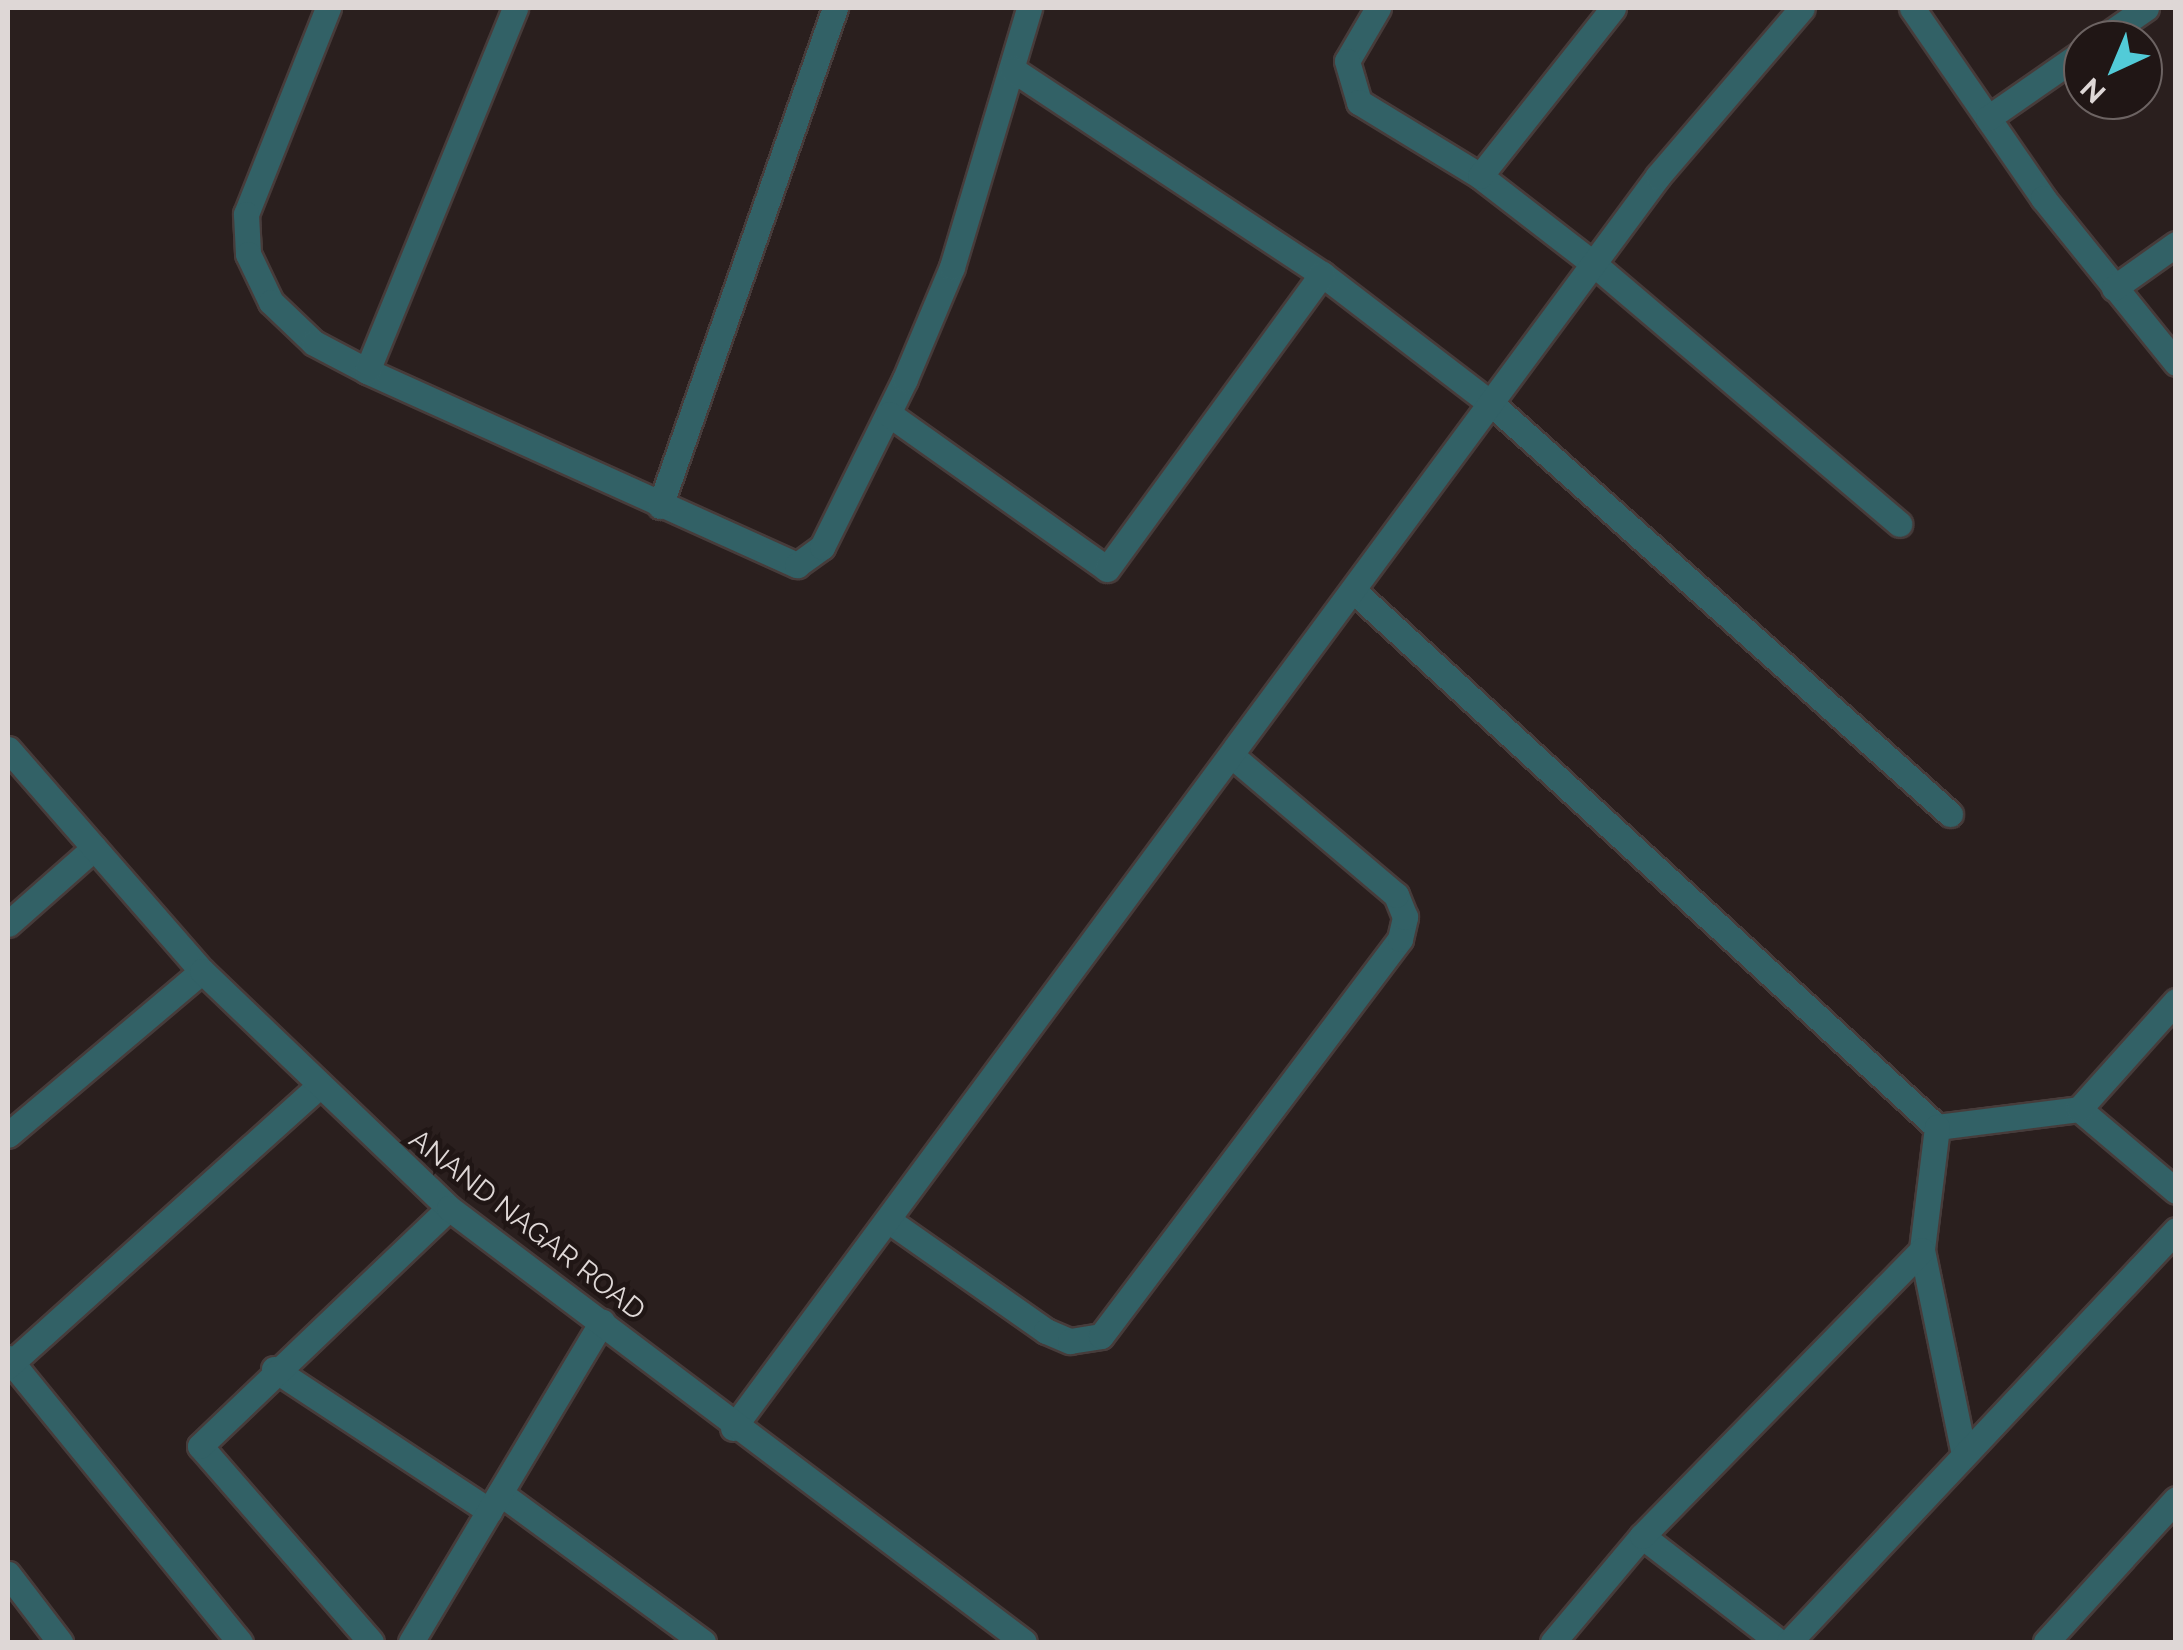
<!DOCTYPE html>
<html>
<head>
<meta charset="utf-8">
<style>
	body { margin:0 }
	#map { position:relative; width:2183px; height:1650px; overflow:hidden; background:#2a1f1e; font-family:Raleway,sans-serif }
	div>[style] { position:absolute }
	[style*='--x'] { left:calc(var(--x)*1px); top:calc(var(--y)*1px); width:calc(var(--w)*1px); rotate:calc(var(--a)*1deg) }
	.roads { filter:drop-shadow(2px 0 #473c3b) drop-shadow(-2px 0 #473c3b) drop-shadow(0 2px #473c3b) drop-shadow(0 -2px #473c3b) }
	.minor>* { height:25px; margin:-12.5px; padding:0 12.5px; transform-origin:12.5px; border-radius:12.5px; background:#326166 }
	.tertiary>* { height:25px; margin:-12.5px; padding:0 12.5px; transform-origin:12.5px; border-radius:12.5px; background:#326166 }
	span { translate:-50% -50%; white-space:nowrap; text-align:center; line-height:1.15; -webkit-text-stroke:9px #201615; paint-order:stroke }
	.street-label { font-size:28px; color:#ded7d6 }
	.frame { position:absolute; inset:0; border:10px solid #ded7d6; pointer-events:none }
	.north { position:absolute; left:2063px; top:20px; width:100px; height:100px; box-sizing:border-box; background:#201615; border:2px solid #6c6362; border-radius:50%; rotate:224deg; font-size:28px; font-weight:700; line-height:40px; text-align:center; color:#ded7d6 }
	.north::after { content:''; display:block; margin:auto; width:35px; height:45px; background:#52cbd8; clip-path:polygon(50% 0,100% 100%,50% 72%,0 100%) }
</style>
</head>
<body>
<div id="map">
	<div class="roads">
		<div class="minor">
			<div style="--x:328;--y:8;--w:222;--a:111.7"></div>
			<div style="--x:246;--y:214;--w:40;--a:87.1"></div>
			<div style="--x:248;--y:254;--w:53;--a:64.4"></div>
			<div style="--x:271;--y:302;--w:59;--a:43.6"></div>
			<div style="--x:314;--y:343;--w:60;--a:27.8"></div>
			<div style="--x:367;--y:371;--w:472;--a:24.3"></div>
			<div style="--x:797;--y:565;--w:31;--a:-36"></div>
			<div style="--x:822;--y:547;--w:187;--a:-63.7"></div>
			<div style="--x:905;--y:379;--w:121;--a:-67.2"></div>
			<div style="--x:952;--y:267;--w:270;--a:-73.4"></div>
			<div style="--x:1378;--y:8;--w:61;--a:120.3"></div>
			<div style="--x:1347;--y:61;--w:43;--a:73.7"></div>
			<div style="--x:1359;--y:102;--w:142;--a:31.4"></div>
			<div style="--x:1480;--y:176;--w:144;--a:37.7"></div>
			<div style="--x:1594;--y:264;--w:401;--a:40.4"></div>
			<div style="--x:1912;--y:8;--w:231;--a:55.4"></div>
			<div style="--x:2043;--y:198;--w:212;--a:51.1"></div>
			<div style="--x:2100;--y:40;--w:56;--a:-34.8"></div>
			<div style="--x:1012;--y:69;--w:372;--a:33.5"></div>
			<div style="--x:1322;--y:274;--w:217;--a:37.5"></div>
			<div style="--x:1494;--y:406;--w:612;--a:41.82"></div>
			<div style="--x:1988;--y:118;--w:116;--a:-34.8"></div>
			<div style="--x:1480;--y:176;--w:214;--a:-51.6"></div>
			<div style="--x:2114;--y:288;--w:76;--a:-35.4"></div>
			<div style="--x:367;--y:371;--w:392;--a:-67.8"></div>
			<div style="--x:889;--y:414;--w:267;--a:35.4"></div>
			<div style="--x:1107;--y:569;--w:365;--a:-53.9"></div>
			<div style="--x:660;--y:506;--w:528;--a:-70.64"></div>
			<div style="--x:1354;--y:591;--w:792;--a:42.59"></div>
			<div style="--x:1937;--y:1127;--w:143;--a:-7.2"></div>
			<div style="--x:2079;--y:1109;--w:127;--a:40.2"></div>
			<div style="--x:8;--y:924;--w:115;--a:-41.5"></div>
			<div style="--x:2079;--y:1109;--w:145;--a:-48.1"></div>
			<div style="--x:1937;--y:1127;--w:124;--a:97"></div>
			<div style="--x:1922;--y:1250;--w:208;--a:78.4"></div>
			<div style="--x:8;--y:1135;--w:254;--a:-40.2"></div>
			<div style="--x:888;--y:1220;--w:193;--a:35.1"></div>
			<div style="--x:1046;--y:1331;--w:26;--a:23"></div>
			<div style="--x:1070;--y:1341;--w:31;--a:-9"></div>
			<div style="--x:1101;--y:1336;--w:497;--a:-53"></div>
			<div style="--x:1400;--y:939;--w:23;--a:-77"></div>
			<div style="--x:1405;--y:917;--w:24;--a:-112"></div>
			<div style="--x:1396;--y:895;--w:214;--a:-139.7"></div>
			<div style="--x:8;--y:1358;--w:367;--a:50.8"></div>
			<div style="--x:8;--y:1366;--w:416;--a:-42"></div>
			<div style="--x:274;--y:1369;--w:258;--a:33.4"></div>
			<div style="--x:733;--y:1428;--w:1557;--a:-53.54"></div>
			<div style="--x:1658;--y:176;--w:221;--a:-49.4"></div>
			<div style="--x:500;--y:1493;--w:252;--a:36.3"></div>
			<div style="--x:1642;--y:1536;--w:173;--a:37.7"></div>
			<div style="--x:8;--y:1574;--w:86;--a:52.6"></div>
			<div style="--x:371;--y:1642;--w:260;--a:-131.1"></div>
			<div style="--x:200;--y:1446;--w:344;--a:-43.7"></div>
			<div style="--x:411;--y:1642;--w:373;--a:-59.2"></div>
			<div style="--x:1553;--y:1642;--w:138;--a:-50"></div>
			<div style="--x:1642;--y:1536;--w:400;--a:-45.6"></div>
			<div style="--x:1789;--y:1642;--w:565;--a:-46.79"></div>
			<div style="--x:2046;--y:1642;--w:193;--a:-47.7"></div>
		</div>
		<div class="tertiary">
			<div style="--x:8;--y:749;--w:295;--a:48.9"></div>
			<div style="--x:202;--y:971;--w:342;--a:43.8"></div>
			<div style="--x:449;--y:1208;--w:720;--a:37.04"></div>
		</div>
	</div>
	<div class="street-label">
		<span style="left:527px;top:1225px;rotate:38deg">ANAND NAGAR ROAD</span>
	</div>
	<div class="frame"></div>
	<div class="north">N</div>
</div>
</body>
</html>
